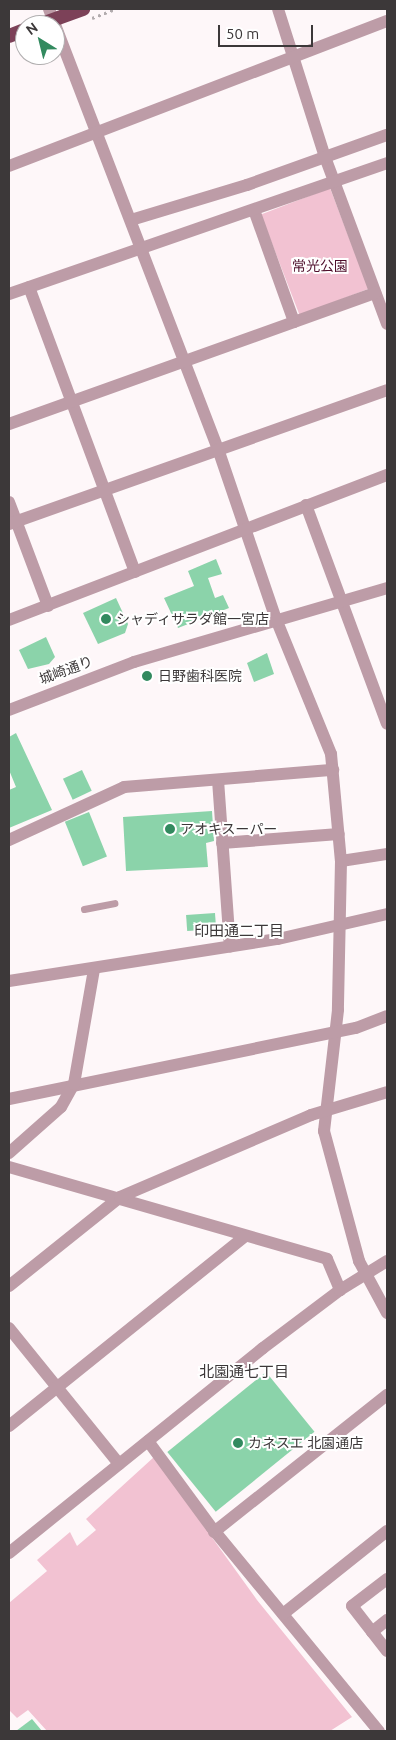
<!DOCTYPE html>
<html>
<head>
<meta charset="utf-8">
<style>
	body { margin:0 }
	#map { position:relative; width:396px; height:1740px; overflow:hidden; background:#fef7f9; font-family:Ubuntu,"Noto Sans JP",sans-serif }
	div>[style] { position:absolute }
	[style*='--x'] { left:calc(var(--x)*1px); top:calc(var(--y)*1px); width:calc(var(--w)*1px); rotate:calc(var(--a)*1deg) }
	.green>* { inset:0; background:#f2c2d2; transform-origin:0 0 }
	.building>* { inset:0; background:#8bd3aa; transform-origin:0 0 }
	.path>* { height:2.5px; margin-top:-1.25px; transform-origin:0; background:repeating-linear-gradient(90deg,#b2acae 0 2.5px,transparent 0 6.5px) }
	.service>* { height:7px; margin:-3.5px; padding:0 3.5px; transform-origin:3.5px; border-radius:3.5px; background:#bd9ca7 }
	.minor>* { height:12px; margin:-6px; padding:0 6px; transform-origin:6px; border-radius:6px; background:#bd9ca7 }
	.tertiary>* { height:12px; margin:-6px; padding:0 6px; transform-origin:6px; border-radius:6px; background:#bd9ca7 }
	.trunk>* { height:14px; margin:-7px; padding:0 7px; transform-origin:7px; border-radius:7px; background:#7c4158 }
	.dots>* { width:14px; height:14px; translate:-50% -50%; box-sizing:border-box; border:2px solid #fff; border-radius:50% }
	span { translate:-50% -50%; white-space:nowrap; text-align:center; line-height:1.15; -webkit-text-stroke:4px #fff; paint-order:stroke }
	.park-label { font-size:14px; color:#4e0e2b }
	.poi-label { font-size:14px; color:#3c3839 }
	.left { translate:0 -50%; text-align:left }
	.street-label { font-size:14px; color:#3c3839 }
	.neighbourhood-label { font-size:15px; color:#3c3839 }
	.frame { position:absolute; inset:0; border:10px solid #3c3839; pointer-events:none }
	.north { position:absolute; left:15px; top:15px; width:50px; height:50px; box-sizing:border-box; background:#fff; border:1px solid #b1afb0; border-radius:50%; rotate:324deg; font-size:14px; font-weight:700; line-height:20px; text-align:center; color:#3c3839 }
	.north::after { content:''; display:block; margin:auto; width:18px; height:22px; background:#328a5f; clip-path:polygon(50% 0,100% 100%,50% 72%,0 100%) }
	.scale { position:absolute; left:218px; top:25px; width:95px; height:22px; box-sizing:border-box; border:2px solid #3c3839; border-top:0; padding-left:6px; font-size:15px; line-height:18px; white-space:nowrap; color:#3c3839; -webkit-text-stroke:4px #fff; paint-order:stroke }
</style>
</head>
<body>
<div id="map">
	<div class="green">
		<div style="left:330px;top:188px;width:108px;height:74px;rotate:69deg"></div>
		<div style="clip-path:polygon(154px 1457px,257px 1600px,352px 1717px,330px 1731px,47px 1731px,28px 1710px,17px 1718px,9px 1710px,9px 1603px,47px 1571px,37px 1560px,70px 1532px,77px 1546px,96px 1530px,86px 1519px)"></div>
	</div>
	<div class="building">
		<div style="clip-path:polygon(216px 559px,222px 574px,208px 578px,215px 598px,223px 595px,229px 608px,178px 628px,164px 598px,194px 586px,188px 571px)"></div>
		<div style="clip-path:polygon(116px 598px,128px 624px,125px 633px,98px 644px,83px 613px)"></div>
		<div style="clip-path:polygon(46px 637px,55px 657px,49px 664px,28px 669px,19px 650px)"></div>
		<div style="clip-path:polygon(267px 653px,274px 674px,254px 682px,247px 663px)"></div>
		<div style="clip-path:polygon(16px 733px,52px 810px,9px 828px,9px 790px,16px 787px,9px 770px,9px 737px)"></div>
		<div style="left:82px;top:770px;width:23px;height:21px;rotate:65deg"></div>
		<div style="clip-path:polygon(212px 811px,214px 841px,206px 843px,208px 867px,126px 871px,123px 817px)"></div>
		<div style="left:89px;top:812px;width:48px;height:26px;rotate:68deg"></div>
		<div style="left:215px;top:913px;width:16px;height:29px;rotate:86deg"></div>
		<div style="left:266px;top:1372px;width:77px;height:127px;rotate:51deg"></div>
		<div style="clip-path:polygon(32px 1719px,42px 1731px,16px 1731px)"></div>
	</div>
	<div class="path">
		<div style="--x:92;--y:18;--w:26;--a:-21"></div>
	</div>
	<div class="service">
		<div style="--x:84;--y:909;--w:31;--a:-11"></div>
	</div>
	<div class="minor">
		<div style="--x:49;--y:9;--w:471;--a:69"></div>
		<div style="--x:218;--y:449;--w:180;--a:71.2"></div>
		<div style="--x:276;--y:619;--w:146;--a:67.8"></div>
		<div style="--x:331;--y:754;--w:107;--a:84.7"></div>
		<div style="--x:341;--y:861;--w:149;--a:91.2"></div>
		<div style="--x:338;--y:1010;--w:122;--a:96.6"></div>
		<div style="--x:324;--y:1131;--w:135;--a:74.9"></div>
		<div style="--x:359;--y:1261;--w:59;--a:61.7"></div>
		<div style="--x:278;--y:9;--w:155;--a:72.4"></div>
		<div style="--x:325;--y:157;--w:178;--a:69.6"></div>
		<div style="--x:9;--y:166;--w:405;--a:-21"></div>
		<div style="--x:254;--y:210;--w:119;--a:70.3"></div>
		<div style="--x:131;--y:220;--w:121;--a:-16.8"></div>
		<div style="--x:247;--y:185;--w:149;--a:-19.7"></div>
		<div style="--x:29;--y:287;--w:304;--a:69.6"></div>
		<div style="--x:9;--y:294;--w:400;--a:-19.1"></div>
		<div style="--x:9;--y:424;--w:389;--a:-19.7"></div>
		<div style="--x:9;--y:502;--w:111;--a:69.4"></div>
		<div style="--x:306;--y:505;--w:233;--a:69.7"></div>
		<div style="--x:9;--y:524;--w:401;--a:-19.5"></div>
		<div style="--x:9;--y:620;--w:405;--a:-21"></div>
		<div style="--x:218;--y:780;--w:167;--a:85.9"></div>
		<div style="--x:9;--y:840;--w:127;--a:-24.7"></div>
		<div style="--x:124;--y:787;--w:210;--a:-4.7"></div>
		<div style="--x:222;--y:843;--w:117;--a:-4.4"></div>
		<div style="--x:341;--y:861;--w:47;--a:-8.7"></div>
		<div style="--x:9;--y:1099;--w:354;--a:-11.6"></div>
		<div style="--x:356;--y:1028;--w:33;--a:-21"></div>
		<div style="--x:9;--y:1153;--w:69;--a:-41.5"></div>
		<div style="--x:61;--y:1107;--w:26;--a:-61"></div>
		<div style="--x:74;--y:1084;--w:117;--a:-80.1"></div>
		<div style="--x:9;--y:1167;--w:331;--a:16.1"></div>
		<div style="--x:327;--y:1259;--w:34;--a:67"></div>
		<div style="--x:9;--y:1286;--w:142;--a:-38.7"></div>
		<div style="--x:120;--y:1197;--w:208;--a:-23.2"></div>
		<div style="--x:311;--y:1115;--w:79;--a:-16.8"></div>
		<div style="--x:9;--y:1328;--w:175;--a:51"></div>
		<div style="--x:9;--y:1426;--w:303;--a:-38.8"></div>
		<div style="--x:148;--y:1441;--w:108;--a:53.7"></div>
		<div style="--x:212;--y:1528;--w:263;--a:50.6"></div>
		<div style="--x:214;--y:1532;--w:221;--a:-38.4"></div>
		<div style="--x:387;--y:1579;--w:44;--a:142.4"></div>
		<div style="--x:352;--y:1606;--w:57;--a:52.1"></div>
		<div style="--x:283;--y:1614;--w:133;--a:-38.6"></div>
		<div style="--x:372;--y:1632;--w:19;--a:-39"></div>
	</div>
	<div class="tertiary">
		<div style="--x:9;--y:710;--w:134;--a:-21"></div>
		<div style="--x:134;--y:662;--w:264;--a:-16.3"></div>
		<div style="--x:9;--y:981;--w:272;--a:-8.9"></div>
		<div style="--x:278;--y:939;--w:112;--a:-12.9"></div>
		<div style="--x:9;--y:1553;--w:326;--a:-38.9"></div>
		<div style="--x:263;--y:1348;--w:96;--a:-37"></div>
		<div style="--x:340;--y:1290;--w:55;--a:-31.7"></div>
	</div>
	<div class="trunk">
		<div style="--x:39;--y:25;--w:47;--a:-20"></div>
		<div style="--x:9;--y:36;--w:17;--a:-21"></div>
	</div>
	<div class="dots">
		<div style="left:106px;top:619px;background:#328a5f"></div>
		<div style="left:147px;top:676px;background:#328a5f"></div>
		<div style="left:170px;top:829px;background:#328a5f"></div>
		<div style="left:238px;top:1443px;background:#328a5f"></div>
	</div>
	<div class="park-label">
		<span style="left:320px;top:266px">常光公園</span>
	</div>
	<div class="poi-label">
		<span class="left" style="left:116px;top:619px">シャディサラダ館一宮店</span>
		<span class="left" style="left:158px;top:676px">日野歯科医院</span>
		<span class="left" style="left:180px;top:829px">アオキスーパー</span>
		<span class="left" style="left:248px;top:1443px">カネスエ 北園通店</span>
	</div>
	<div class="street-label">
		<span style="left:66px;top:670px;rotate:-20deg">城崎通り</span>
	</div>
	<div class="neighbourhood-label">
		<span style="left:239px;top:931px">印田通二丁目</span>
		<span style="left:244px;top:1372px">北園通七丁目</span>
	</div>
	<div class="frame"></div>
	<div class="north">N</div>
	<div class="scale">50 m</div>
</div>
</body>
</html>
